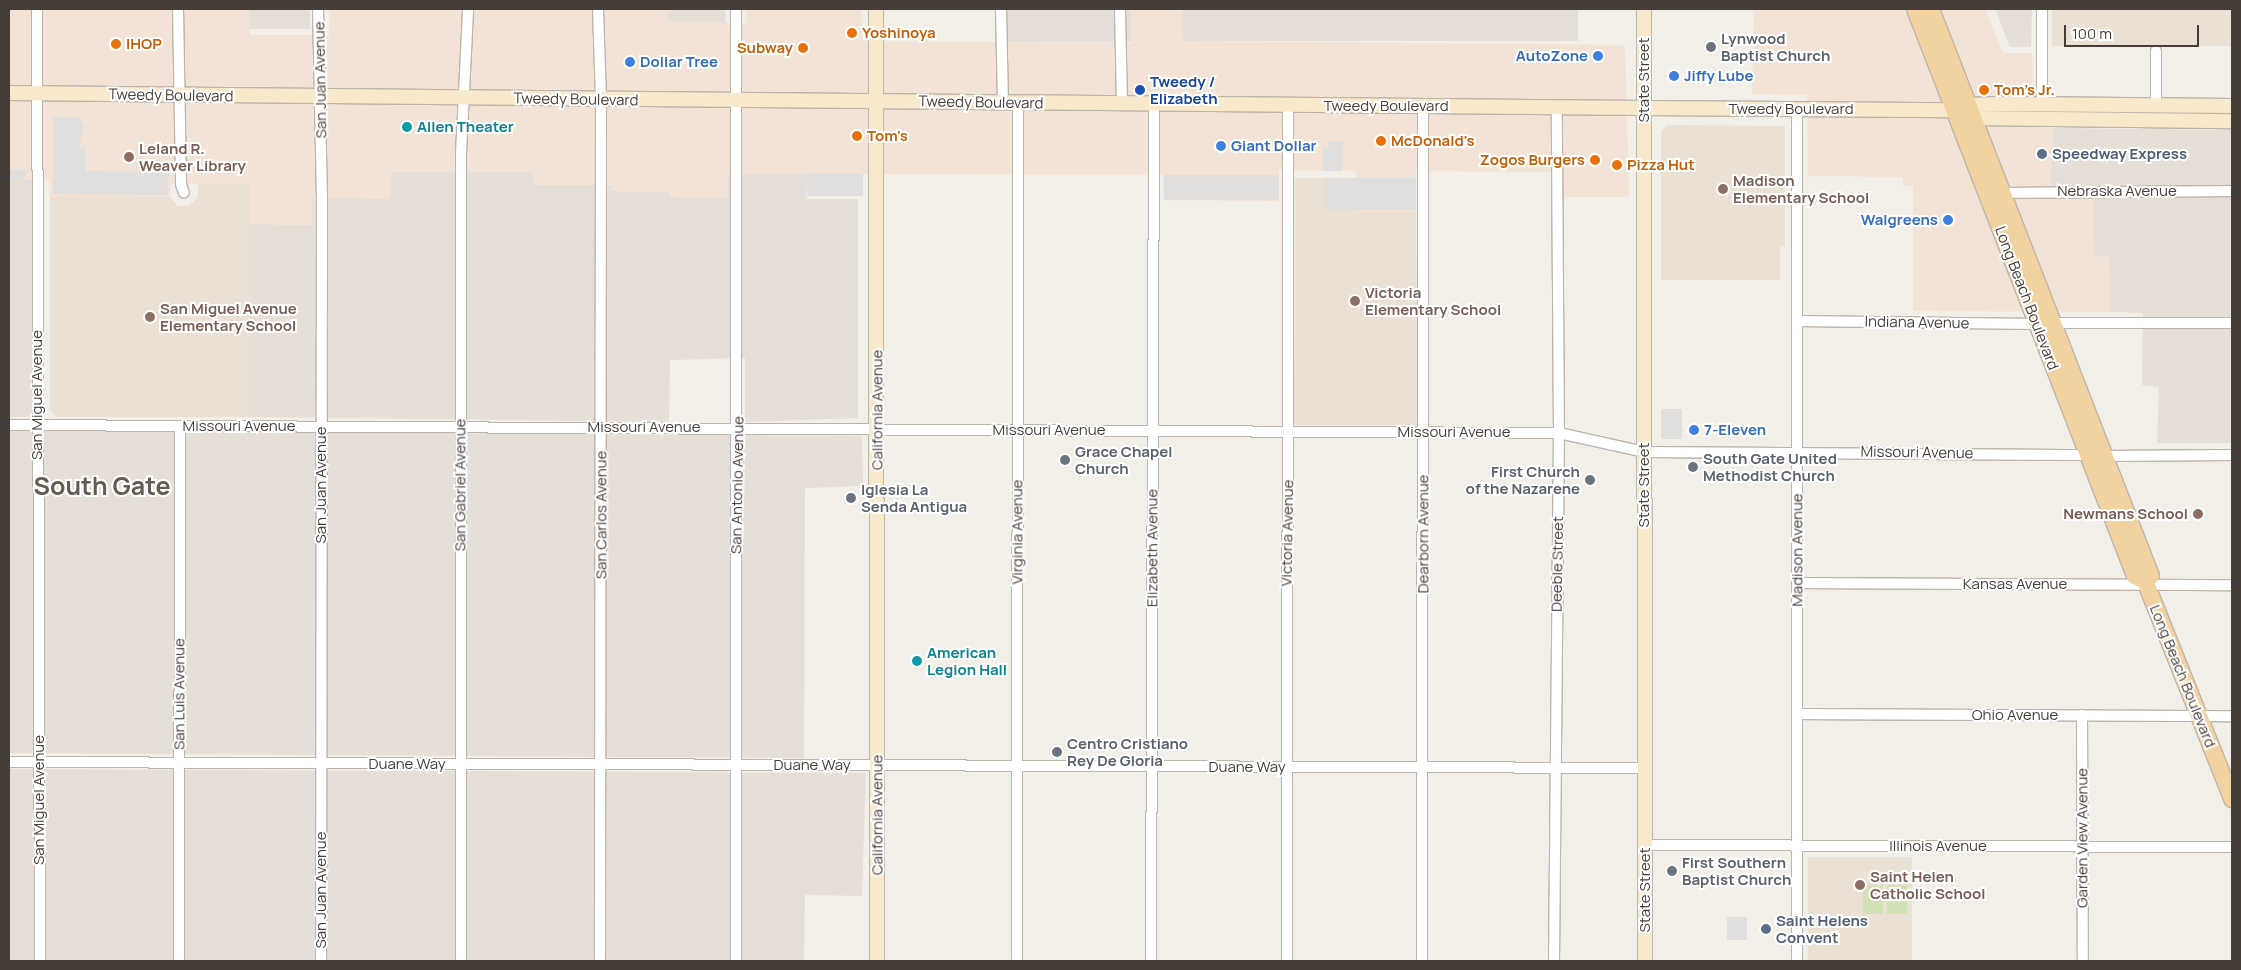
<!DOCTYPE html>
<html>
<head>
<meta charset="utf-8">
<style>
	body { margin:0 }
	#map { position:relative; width:2241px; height:970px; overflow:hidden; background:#f2eee8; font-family:Manrope,sans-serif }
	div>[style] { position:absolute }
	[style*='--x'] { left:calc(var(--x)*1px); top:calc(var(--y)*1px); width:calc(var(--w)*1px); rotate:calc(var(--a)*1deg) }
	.residential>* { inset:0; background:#e6dfd7; transform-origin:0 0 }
	.commercial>* { inset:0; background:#f2e3d6 }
	.education>* { inset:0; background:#eae1d4; transform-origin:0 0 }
	.green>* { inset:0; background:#d3e2b6; transform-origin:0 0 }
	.parking>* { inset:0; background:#e1dfdd; transform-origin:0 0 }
	.roads { filter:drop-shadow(1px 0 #bdb5ac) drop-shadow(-1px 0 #bdb5ac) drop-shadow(0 1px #bdb5ac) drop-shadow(0 -1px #bdb5ac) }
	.minor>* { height:10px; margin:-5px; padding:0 5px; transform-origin:5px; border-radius:5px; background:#fff }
	.secondary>* { height:14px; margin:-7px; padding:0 7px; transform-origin:7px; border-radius:7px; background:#f9e9cc }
	.primary>* { height:16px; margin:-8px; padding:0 8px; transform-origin:8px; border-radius:8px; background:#f3d2a1 }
	.dots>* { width:14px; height:14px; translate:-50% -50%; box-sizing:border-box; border:2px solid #fff; border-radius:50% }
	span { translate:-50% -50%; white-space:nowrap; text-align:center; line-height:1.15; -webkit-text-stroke:4px #fff; paint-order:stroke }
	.food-label { font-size:15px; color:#c56008; font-weight:700 }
	.left { translate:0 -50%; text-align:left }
	.right { translate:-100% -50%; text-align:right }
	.worship-label { font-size:15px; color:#5b616d; font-weight:700 }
	.shop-label { font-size:15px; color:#366cbe; font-weight:700 }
	.street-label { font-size:15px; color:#453e38 }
	.transit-label { font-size:15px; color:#164399; font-weight:700 }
	.culture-label { font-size:15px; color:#0d838f; font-weight:700 }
	.education-label { font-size:15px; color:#785e54; font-weight:700 }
	.service-label { font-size:15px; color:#4e5e75; font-weight:700 }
	.town-label { font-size:25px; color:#665b50; font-weight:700 }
	.frame { position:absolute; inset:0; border:10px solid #453e38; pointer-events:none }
	.scale { position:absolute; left:2064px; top:25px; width:135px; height:22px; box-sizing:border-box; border:2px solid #453e38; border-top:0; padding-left:6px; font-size:15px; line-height:18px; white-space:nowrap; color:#453e38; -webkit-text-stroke:4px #fff; paint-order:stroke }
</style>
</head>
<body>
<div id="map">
	<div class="residential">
		<div style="left:249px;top:9px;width:61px;height:20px"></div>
		<div style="clip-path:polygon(610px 9px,725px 9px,726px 23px,668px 22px,668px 10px)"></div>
		<div style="left:1007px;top:9px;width:124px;height:33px"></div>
		<div style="left:1182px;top:9px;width:396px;height:32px"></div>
		<div style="clip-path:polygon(1995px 9px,2032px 9px,2031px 47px,2010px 47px)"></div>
		<div style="clip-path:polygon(2053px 128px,2232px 130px,2232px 443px,2157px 443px,2159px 387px,2142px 385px,2143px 313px,2110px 312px,2109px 257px,2094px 256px,2050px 197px)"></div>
		<div style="clip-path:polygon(391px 172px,534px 172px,534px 185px,612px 185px,612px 191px,669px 192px,670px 197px,727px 198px,728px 174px,807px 174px,806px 199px,858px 199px,858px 418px,745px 422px,745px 358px,670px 360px,669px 422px,250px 417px,250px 224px,312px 225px,312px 197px,390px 199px)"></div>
		<div style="left:9px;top:180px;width:23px;height:237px"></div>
		<div style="clip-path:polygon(9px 430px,862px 436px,863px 486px,805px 488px,804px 758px,9px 753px)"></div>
		<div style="clip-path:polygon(9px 769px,866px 773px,862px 896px,805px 895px,804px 961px,9px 961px)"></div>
	</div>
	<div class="commercial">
		<div style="clip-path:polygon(9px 9px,249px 9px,250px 35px,329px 35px,330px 9px,668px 10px,668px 22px,746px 23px,746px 9px,861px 9px,862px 41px,1131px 43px,1131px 9px,1182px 9px,1183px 41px,1625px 45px,1629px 197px,1563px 197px,1562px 172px,1416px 171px,1416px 213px,1357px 213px,1356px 171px,1279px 170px,1279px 201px,1164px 200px,1163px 175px,864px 174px,807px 196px,807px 174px,728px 174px,727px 198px,670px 197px,669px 192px,612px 191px,612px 185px,534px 185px,533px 172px,391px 172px,391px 199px,312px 197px,312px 225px,250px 224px,250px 185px,171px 184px,170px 197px,50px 197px,49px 180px,9px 180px)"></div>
		<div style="clip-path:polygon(1754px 9px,1985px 9px,2003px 53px,2032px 53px,2033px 127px,2053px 128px,2050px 197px,2093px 199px,2094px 256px,2109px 257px,2110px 312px,1913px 311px,1913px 186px,1903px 186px,1903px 177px,1808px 176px,1807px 95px,1752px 94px)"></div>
	</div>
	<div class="education">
		<div style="left:2052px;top:9px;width:180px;height:37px"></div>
		<div style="clip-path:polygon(1667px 125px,1785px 126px,1785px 246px,1780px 247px,1780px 280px,1661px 280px,1661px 131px)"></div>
		<div style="clip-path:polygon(1295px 178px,1357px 178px,1357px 213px,1416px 213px,1418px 425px,1294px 425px)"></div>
		<div style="clip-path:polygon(198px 184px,250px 185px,250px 417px,56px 417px,50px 410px,50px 197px,170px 197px,178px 206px,189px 206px,198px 197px)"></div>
		<div style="left:1808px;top:857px;width:104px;height:104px"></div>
	</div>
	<div class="green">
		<div style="left:1863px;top:885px;width:20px;height:29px"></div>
		<div style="left:1887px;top:885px;width:20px;height:29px"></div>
	</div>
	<div class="parking">
		<div style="clip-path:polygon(53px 117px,76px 117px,81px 120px,84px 127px,79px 147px,85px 147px,86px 171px,169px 172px,168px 195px,53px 194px)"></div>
		<div style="clip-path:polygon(1328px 141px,1343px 141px,1342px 171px,1323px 171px,1323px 147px,1328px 147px)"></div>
		<div style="clip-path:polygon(9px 170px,29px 170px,22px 180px,9px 180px)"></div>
		<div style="left:807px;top:174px;width:56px;height:22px"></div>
		<div style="left:1164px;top:175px;width:115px;height:25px"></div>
		<div style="left:1325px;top:178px;width:91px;height:32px"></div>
		<div style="left:1661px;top:409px;width:21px;height:30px"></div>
		<div style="left:1747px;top:917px;width:23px;height:20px;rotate:90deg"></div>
	</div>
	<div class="roads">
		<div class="minor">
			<div style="--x:37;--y:9;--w:952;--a:89.82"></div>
			<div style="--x:178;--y:9;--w:175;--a:89"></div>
			<div style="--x:181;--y:184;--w:9;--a:72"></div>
			<div style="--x:318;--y:9;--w:186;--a:88.8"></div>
			<div style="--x:322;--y:195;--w:766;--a:90.07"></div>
			<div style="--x:598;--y:9;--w:91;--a:88.1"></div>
			<div style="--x:601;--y:100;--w:861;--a:90.07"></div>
			<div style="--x:1001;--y:9;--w:93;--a:88.8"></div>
			<div style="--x:1120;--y:9;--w:95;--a:88.8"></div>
			<div style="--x:2042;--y:104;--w:95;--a:-90"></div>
			<div style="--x:2156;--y:106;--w:55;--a:-90"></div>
			<div style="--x:2003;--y:193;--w:229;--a:-0.5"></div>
			<div style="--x:1797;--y:321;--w:240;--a:0.7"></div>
			<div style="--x:2053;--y:323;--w:179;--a:0"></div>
			<div style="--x:9;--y:425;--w:1550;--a:0.3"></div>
			<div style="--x:1559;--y:433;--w:87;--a:12.6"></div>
			<div style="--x:1644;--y:452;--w:444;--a:0.4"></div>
			<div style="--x:2105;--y:456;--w:127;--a:-0.5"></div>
			<div style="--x:1797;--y:583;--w:435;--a:0.3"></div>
			<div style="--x:1798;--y:714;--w:434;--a:0.3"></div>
			<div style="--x:2082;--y:715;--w:246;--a:89.8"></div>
			<div style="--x:9;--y:762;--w:1635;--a:0.21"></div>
			<div style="--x:1645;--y:845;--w:587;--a:0.2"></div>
			<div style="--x:179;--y:961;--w:535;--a:-89.89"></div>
			<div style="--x:461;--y:961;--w:807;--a:-90"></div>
			<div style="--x:461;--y:154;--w:145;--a:-87.2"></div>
			<div style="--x:736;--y:961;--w:952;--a:-90"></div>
			<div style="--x:1017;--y:961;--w:859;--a:-89.93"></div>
			<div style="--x:1151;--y:961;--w:856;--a:-89.8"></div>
			<div style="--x:1287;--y:961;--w:856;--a:-89.93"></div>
			<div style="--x:1422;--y:961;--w:855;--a:-89.93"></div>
			<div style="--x:1554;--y:961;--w:528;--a:-89.46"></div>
			<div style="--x:1559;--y:433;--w:326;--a:-90.4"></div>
			<div style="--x:1797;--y:961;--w:852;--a:-90"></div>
		</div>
		<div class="secondary">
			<div style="--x:876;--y:9;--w:952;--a:89.94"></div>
			<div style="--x:1644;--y:9;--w:952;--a:89.94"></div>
			<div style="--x:9;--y:93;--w:1635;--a:0.53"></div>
			<div style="--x:1644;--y:108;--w:310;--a:0.4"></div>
			<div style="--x:1954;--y:110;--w:15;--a:-20"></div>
			<div style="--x:1968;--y:105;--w:34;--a:-2"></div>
			<div style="--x:2002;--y:104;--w:230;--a:0.5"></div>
			<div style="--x:1964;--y:114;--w:10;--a:24"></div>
			<div style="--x:1973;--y:118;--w:259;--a:0.7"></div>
		</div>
		<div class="primary">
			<div style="--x:1915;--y:9;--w:608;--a:68.79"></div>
			<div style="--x:2135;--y:576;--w:11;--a:27"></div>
			<div style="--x:2145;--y:581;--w:235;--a:68.2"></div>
			<div style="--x:1931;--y:9;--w:608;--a:68.79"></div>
			<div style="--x:2151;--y:576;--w:8;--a:140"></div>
		</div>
	</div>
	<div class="dots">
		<div style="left:852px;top:33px;background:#e8710a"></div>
		<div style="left:116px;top:44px;background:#e8710a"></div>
		<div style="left:1711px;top:47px;background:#6b7280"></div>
		<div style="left:803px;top:48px;background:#e8710a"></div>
		<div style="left:1598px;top:56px;background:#3f7fe0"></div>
		<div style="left:630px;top:62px;background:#3f7fe0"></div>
		<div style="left:1674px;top:76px;background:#3f7fe0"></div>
		<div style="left:1140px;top:90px;background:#1a4fb4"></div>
		<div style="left:1984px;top:90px;background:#e8710a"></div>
		<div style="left:407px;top:127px;background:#0f9aa8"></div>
		<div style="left:857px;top:136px;background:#e8710a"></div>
		<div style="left:1381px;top:141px;background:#e8710a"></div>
		<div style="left:1221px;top:146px;background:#3f7fe0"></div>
		<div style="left:2042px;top:154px;background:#5c6f8a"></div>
		<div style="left:129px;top:157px;background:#8d6e63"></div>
		<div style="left:1595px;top:160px;background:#e8710a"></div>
		<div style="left:1617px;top:165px;background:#e8710a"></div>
		<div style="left:1723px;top:189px;background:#8d6e63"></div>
		<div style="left:1948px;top:220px;background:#3f7fe0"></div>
		<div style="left:1355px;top:301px;background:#8d6e63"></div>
		<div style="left:150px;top:317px;background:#8d6e63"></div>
		<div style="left:1694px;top:430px;background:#3f7fe0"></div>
		<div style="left:1065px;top:460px;background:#6b7280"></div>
		<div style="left:1693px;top:467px;background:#6b7280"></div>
		<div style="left:1590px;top:480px;background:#6b7280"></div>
		<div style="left:851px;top:498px;background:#6b7280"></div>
		<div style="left:2198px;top:514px;background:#8d6e63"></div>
		<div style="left:917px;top:661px;background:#0f9aa8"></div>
		<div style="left:1057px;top:752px;background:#6b7280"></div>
		<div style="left:1672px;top:871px;background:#6b7280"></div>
		<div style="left:1860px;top:885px;background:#8d6e63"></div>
		<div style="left:1766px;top:929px;background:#5c6f8a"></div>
	</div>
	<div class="food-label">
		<span class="left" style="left:862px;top:33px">Yoshinoya</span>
		<span class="left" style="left:126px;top:44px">IHOP</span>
		<span class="right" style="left:793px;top:48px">Subway</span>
		<span class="left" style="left:1994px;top:90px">Tom's Jr.</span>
		<span class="left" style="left:867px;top:136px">Tom's</span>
		<span class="left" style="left:1391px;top:141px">McDonald's</span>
		<span class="right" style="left:1585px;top:160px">Zogos Burgers</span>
		<span class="left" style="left:1627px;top:165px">Pizza Hut</span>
	</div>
	<div class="worship-label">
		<span class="left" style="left:1721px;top:47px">Lynwood<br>Baptist Church</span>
		<span class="left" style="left:1075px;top:460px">Grace Chapel<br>Church</span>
		<span class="left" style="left:1703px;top:467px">South Gate United<br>Methodist Church</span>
		<span class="right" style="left:1580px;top:480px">First Church<br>of the Nazarene</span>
		<span class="left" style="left:861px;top:498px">Iglesia La<br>Senda Antigua</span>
		<span class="left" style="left:1067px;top:752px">Centro Cristiano<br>Rey De Gloria</span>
		<span class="left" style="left:1682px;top:871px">First Southern<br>Baptist Church</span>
	</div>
	<div class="shop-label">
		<span class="right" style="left:1588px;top:56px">AutoZone</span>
		<span class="left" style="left:640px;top:62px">Dollar Tree</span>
		<span class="left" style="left:1684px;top:76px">Jiffy Lube</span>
		<span class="left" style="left:1231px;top:146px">Giant Dollar</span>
		<span class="right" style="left:1938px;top:220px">Walgreens</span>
		<span class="left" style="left:1704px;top:430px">7-Eleven</span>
	</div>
	<div class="street-label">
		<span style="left:320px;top:80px;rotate:-91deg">San Juan Avenue</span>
		<span style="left:1644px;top:80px;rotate:-90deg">State Street</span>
		<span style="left:171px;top:95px;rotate:1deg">Tweedy Boulevard</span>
		<span style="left:576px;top:99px;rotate:1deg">Tweedy Boulevard</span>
		<span style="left:981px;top:102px;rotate:1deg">Tweedy Boulevard</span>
		<span style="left:1386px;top:106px">Tweedy Boulevard</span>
		<span style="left:1791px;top:109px">Tweedy Boulevard</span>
		<span style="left:2117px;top:191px">Nebraska Avenue</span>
		<span style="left:2027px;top:298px;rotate:69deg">Long Beach Boulevard</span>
		<span style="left:1917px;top:322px;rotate:1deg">Indiana Avenue</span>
		<span style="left:37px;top:395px;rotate:-90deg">San Miguel Avenue</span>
		<span style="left:877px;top:410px;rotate:-90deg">California Avenue</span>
		<span style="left:239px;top:426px">Missouri Avenue</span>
		<span style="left:644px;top:427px">Missouri Avenue</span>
		<span style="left:1049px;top:430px">Missouri Avenue</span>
		<span style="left:1454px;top:432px">Missouri Avenue</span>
		<span style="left:1917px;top:452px;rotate:1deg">Missouri Avenue</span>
		<span style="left:321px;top:485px;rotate:-90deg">San Juan Avenue</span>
		<span style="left:460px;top:485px;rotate:-90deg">San Gabriel Avenue</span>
		<span style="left:737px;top:485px;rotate:-89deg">San Antonio Avenue</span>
		<span style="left:1644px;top:485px;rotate:-90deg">State Street</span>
		<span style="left:601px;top:515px;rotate:-90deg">San Carlos Avenue</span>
		<span style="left:1017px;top:532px;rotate:-90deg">Virginia Avenue</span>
		<span style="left:1287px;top:533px;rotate:-89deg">Victoria Avenue</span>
		<span style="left:1423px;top:534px;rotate:-90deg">Dearborn Avenue</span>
		<span style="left:1152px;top:548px;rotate:-90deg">Elizabeth Avenue</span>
		<span style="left:1797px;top:550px;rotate:-90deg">Madison Avenue</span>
		<span style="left:1557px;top:564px;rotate:-89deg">Deeble Street</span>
		<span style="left:2015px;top:584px">Kansas Avenue</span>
		<span style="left:2183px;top:676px;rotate:68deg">Long Beach Boulevard</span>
		<span style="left:179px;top:694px;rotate:-90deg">San Luis Avenue</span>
		<span style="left:2015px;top:715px">Ohio Avenue</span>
		<span style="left:407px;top:764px">Duane Way</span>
		<span style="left:812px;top:765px">Duane Way</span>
		<span style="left:1247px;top:767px">Duane Way</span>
		<span style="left:39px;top:800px;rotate:-90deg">San Miguel Avenue</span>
		<span style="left:877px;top:815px;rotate:-90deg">California Avenue</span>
		<span style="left:2082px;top:838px;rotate:-90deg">Garden View Avenue</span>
		<span style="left:1938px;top:846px">Illinois Avenue</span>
		<span style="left:321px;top:890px;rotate:-90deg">San Juan Avenue</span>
		<span style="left:1645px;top:890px;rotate:-90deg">State Street</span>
	</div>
	<div class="transit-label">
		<span class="left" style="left:1150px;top:90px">Tweedy /<br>Elizabeth</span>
	</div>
	<div class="culture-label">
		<span class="left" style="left:417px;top:127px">Allen Theater</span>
		<span class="left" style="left:927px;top:661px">American<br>Legion Hall</span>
	</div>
	<div class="education-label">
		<span class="left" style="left:139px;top:157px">Leland R.<br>Weaver Library</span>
		<span class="left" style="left:1733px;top:189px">Madison<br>Elementary School</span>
		<span class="left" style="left:1365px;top:301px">Victoria<br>Elementary School</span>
		<span class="left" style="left:160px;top:317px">San Miguel Avenue<br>Elementary School</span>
		<span class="right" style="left:2188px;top:514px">Newmans School</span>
		<span class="left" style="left:1870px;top:885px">Saint Helen<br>Catholic School</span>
	</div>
	<div class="service-label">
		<span class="left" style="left:2052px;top:154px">Speedway Express</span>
		<span class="left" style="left:1776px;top:929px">Saint Helens<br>Convent</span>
	</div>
	<div class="town-label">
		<span style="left:102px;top:486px">South Gate</span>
	</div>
	<div class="frame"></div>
	<div class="scale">100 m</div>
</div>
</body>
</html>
